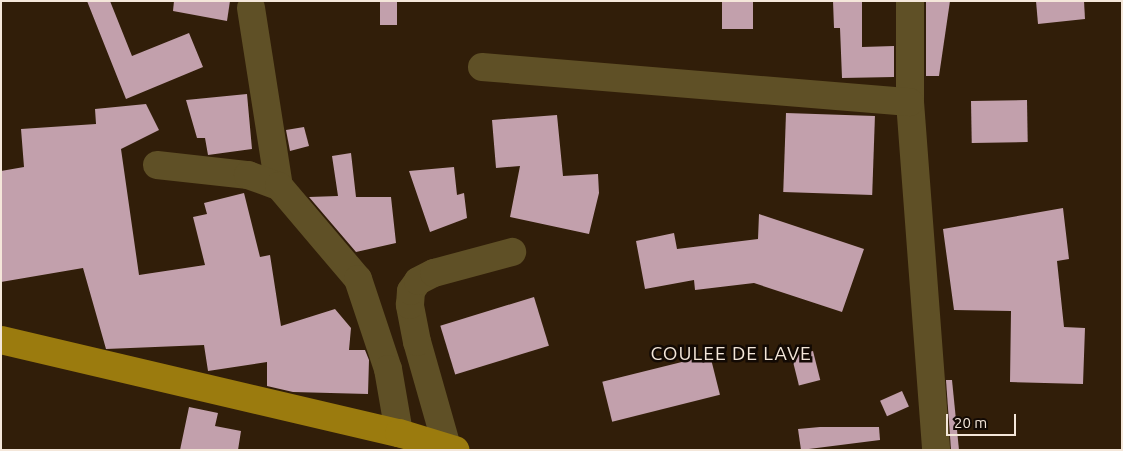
<!DOCTYPE html>
<html>
<head>
<meta charset="utf-8">
<style>
	body { margin:0 }
	#map { position:relative; width:1123px; height:451px; overflow:hidden; background:#311e09; font-family:Ubuntu,sans-serif }
	div>[style] { position:absolute }
	[style*='--x'] { left:calc(var(--x)*1px); top:calc(var(--y)*1px); width:calc(var(--w)*1px); rotate:calc(var(--a)*1deg) }
	.building>* { inset:0; background:#c2a0ac; transform-origin:0 0 }
	.minor>* { height:28px; margin:-14px; padding:0 14px; transform-origin:14px; border-radius:14px; background:#5f5026 }
	.major>* { height:28px; margin:-14px; padding:0 14px; transform-origin:14px; border-radius:14px; background:#9b7b0e }
	span { translate:-50% -50%; white-space:nowrap; text-align:center; line-height:1.15; -webkit-text-stroke:5px #130a04; paint-order:stroke }
	.neighbourhood-label { font-size:19px; color:#f4e7da; letter-spacing:1px }
	.frame { position:absolute; inset:0; border:2px solid #f4e7da; pointer-events:none }
	.scale { position:absolute; left:946px; top:414px; width:70px; height:22px; box-sizing:border-box; border:2px solid #f4e7da; border-top:0; padding-left:6px; font-size:15px; line-height:18px; white-space:nowrap; color:#f4e7da; -webkit-text-stroke:4px #130a04; paint-order:stroke }
</style>
</head>
<body>
<div id="map">
	<div class="building">
		<div style="clip-path:polygon(87px 1px,110px 1px,132px 56px,189px 33px,203px 67px,126px 99px)"></div>
		<div style="clip-path:polygon(174px 1px,230px 1px,227px 21px,173px 11px)"></div>
		<div style="left:380px;top:1px;width:17px;height:24px"></div>
		<div style="left:722px;top:1px;width:31px;height:28px"></div>
		<div style="clip-path:polygon(833px 1px,862px 1px,862px 47px,894px 46px,894px 77px,842px 78px,840px 28px,834px 28px)"></div>
		<div style="clip-path:polygon(926px 1px,950px 1px,939px 76px,926px 76px)"></div>
		<div style="clip-path:polygon(1036px 1px,1084px 1px,1085px 19px,1038px 24px)"></div>
		<div style="clip-path:polygon(247px 94px,252px 149px,208px 155px,205px 138px,197px 138px,186px 100px)"></div>
		<div style="left:1027px;top:100px;width:42px;height:56px;rotate:89deg"></div>
		<div style="clip-path:polygon(146px 104px,159px 130px,121px 149px,139px 275px,205px 265px,193px 217px,207px 214px,204px 203px,244px 193px,260px 257px,270px 255px,281px 326px,335px 309px,351px 328px,349px 350px,365px 350px,369px 360px,368px 394px,293px 392px,267px 386px,267px 362px,208px 371px,204px 345px,106px 349px,83px 268px,1px 282px,1px 171px,24px 167px,21px 129px,96px 124px,95px 109px)"></div>
		<div style="left:786px;top:113px;width:89px;height:79px;rotate:2deg"></div>
		<div style="clip-path:polygon(557px 115px,563px 176px,598px 174px,599px 193px,589px 234px,510px 217px,520px 166px,496px 168px,492px 120px)"></div>
		<div style="clip-path:polygon(304px 127px,309px 146px,290px 151px,286px 130px)"></div>
		<div style="clip-path:polygon(351px 153px,356px 197px,391px 197px,396px 243px,356px 252px,309px 197px,338px 196px,332px 156px)"></div>
		<div style="clip-path:polygon(454px 167px,457px 195px,464px 193px,467px 218px,430px 232px,409px 171px)"></div>
		<div style="clip-path:polygon(1063px 208px,1069px 259px,1057px 261px,1064px 327px,1085px 328px,1083px 384px,1010px 382px,1011px 311px,954px 310px,943px 229px)"></div>
		<div style="clip-path:polygon(759px 214px,864px 249px,842px 312px,754px 283px,695px 290px,694px 280px,645px 289px,636px 241px,674px 233px,677px 249px,758px 239px)"></div>
		<div style="left:534px;top:297px;width:51px;height:98px;rotate:73deg"></div>
		<div style="left:813px;top:351px;width:30px;height:22px;rotate:76deg"></div>
		<div style="left:710px;top:355px;width:41px;height:111px;rotate:76deg"></div>
		<div style="clip-path:polygon(946px 380px,952px 380px,959px 450px,951px 450px)"></div>
		<div style="left:902px;top:391px;width:17px;height:24px;rotate:66deg"></div>
		<div style="clip-path:polygon(189px 407px,218px 413px,215px 426px,241px 431px,238px 450px,180px 450px)"></div>
		<div style="clip-path:polygon(820px 427px,879px 427px,880px 440px,801px 450px,798px 429px)"></div>
	</div>
	<div class="minor">
		<div style="--x:910;--y:1;--w:101;--a:90"></div>
		<div style="--x:910;--y:102;--w:349;--a:85.7"></div>
		<div style="--x:251;--y:8;--w:180;--a:81.1"></div>
		<div style="--x:482;--y:67;--w:429;--a:4.7"></div>
		<div style="--x:157;--y:165;--w:92;--a:6.3"></div>
		<div style="--x:248;--y:175;--w:33;--a:20"></div>
		<div style="--x:279;--y:186;--w:122;--a:49.7"></div>
		<div style="--x:358;--y:279;--w:95;--a:71.6"></div>
		<div style="--x:388;--y:369;--w:65;--a:80.2"></div>
		<div style="--x:447;--y:447;--w:109;--a:-105.9"></div>
		<div style="--x:417;--y:342;--w:38;--a:-101"></div>
		<div style="--x:410;--y:305;--w:14;--a:-86"></div>
		<div style="--x:411;--y:291;--w:12;--a:-55"></div>
		<div style="--x:418;--y:281;--w:18;--a:-27"></div>
		<div style="--x:434;--y:273;--w:81;--a:-15.1"></div>
	</div>
	<div class="major">
		<div style="--x:1;--y:340;--w:409;--a:13.2"></div>
		<div style="--x:399;--y:433;--w:59;--a:16.9"></div>
	</div>
	<div class="neighbourhood-label">
		<span style="left:731px;top:354px">COULEE DE LAVE</span>
	</div>
	<div class="frame"></div>
	<div class="scale">20 m</div>
</div>
</body>
</html>
